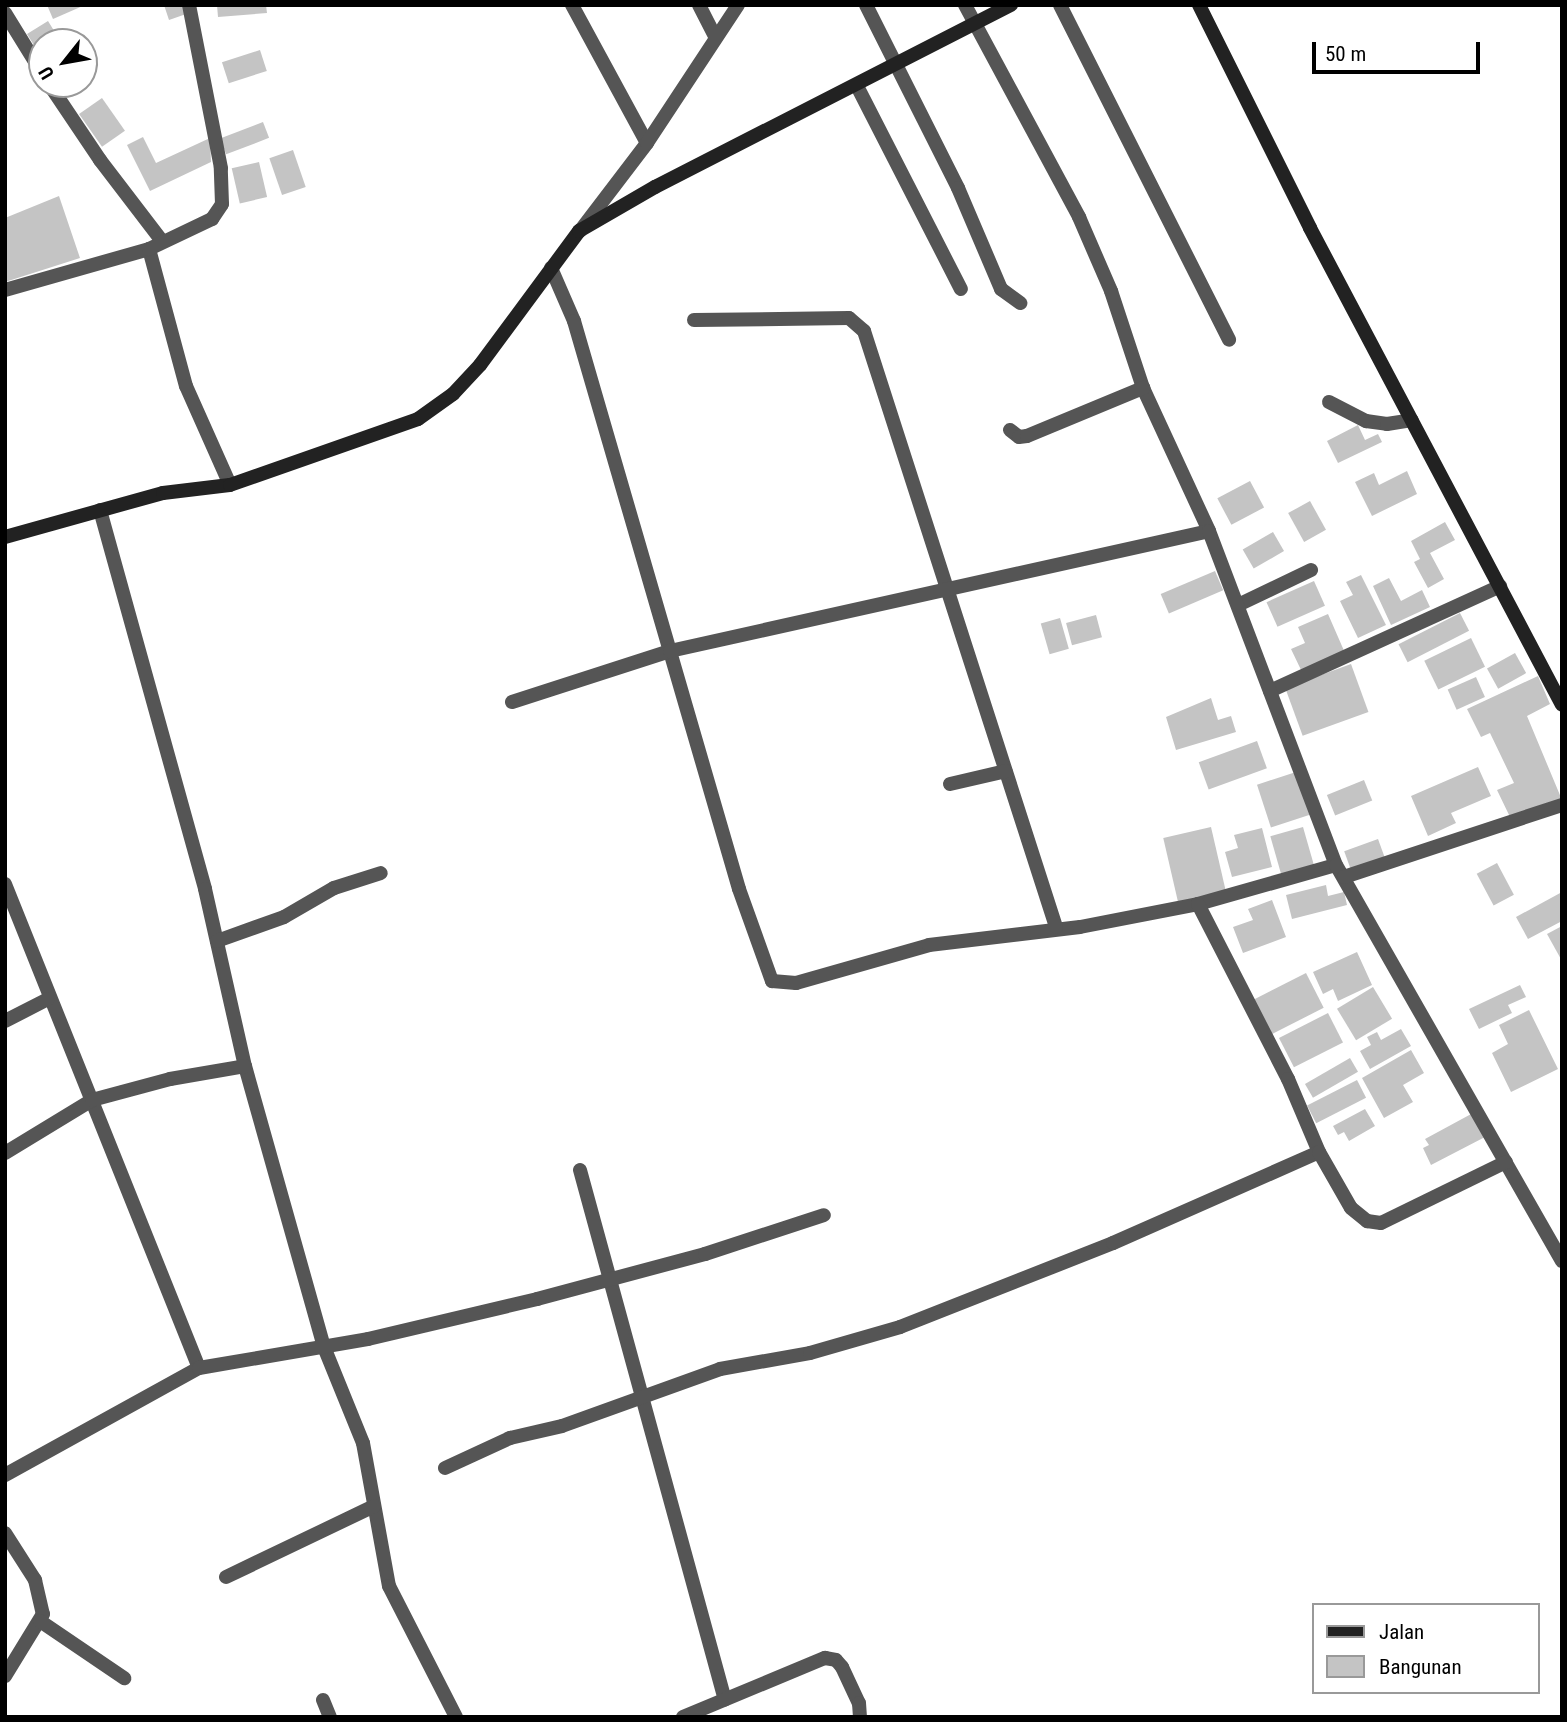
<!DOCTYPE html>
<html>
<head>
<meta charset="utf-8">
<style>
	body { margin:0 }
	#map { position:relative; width:1567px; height:1722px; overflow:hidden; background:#fff; font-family:"Roboto Condensed",sans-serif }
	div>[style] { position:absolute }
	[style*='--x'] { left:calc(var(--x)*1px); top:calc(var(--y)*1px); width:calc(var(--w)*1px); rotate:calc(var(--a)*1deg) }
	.building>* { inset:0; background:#c4c4c4; transform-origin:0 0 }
	.street>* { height:14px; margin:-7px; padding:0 7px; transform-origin:7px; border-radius:7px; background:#555 }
	.secondary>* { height:14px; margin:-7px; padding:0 7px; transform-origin:7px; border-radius:7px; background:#222 }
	span { translate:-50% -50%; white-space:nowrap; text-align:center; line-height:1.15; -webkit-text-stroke:6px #fff; paint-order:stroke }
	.frame { position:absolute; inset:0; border:7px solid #000; pointer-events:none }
	.legend { position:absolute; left:1312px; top:1603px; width:228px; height:91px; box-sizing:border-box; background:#fff; border:2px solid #999; margin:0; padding:9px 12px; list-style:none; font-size:21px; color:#000 }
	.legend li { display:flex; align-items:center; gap:14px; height:35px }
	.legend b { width:35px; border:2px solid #999 }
	.north { position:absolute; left:28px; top:28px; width:70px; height:70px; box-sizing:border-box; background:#fff; border:2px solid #999; border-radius:50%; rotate:239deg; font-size:19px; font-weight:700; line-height:28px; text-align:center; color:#000 }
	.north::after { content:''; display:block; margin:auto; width:24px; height:32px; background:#000; clip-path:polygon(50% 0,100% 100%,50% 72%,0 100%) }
	.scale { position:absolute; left:1312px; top:42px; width:168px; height:32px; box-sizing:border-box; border:4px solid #000; border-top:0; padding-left:9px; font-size:21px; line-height:24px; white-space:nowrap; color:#000; -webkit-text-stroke:5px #fff; paint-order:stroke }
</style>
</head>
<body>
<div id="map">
	<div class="building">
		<div style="clip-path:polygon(47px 5px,85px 5px,53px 19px)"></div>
		<div style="clip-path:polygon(164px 5px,187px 5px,189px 13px,169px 20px)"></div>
		<div style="clip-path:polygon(217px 5px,266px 5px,267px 13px,218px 17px)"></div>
		<div style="clip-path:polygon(48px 21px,61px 42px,42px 42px,42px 58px,27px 34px)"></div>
		<div style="left:260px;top:50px;width:22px;height:40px;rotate:72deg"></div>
		<div style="left:102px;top:98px;width:40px;height:28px;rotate:55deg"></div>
		<div style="left:263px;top:122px;width:17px;height:46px;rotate:69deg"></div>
		<div style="clip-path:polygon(143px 137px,156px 163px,210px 138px,211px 162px,150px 191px,127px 145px)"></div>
		<div style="left:293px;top:150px;width:39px;height:25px;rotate:71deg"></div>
		<div style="left:259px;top:162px;width:36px;height:28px;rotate:77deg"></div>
		<div style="clip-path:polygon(59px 196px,80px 258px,5px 282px,5px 218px)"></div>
		<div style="clip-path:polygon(1358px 425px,1365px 440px,1378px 434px,1382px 442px,1338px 463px,1327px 441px)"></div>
		<div style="clip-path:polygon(1407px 471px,1417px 494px,1372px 516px,1355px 482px,1374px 473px,1379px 485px)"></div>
		<div style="left:1250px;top:481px;width:30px;height:37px;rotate:62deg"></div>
		<div style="left:1310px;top:501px;width:33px;height:25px;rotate:61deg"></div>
		<div style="clip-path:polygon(1445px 522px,1455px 540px,1430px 553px,1444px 579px,1428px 588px,1414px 562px,1420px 559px,1411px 541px)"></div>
		<div style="left:1273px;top:532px;width:22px;height:35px;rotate:60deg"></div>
		<div style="left:1215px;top:571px;width:21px;height:59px;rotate:67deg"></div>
		<div style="clip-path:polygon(1361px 575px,1386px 625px,1358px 638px,1340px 601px,1353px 595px,1346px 582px)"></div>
		<div style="clip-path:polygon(1389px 578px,1401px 601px,1422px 590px,1430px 607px,1391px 625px,1373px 586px)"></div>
		<div style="left:1314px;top:581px;width:27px;height:52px;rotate:66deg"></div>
		<div style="left:1460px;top:613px;width:20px;height:69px;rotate:63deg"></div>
		<div style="clip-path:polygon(1328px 614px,1345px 653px,1302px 672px,1291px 649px,1305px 643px,1298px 627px)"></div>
		<div style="left:1096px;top:615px;width:23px;height:31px;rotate:75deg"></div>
		<div style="left:1060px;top:618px;width:32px;height:20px;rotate:74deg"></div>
		<div style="left:1471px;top:638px;width:32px;height:52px;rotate:64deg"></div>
		<div style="left:1515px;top:653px;width:23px;height:32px;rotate:61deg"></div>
		<div style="left:1351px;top:664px;width:51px;height:70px;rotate:70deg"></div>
		<div style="clip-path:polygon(1538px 676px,1550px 704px,1527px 716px,1562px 800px,1510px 817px,1497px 790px,1514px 783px,1490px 733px,1481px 737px,1467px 709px)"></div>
		<div style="left:1476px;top:677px;width:22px;height:31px;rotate:66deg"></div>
		<div style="clip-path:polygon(1211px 698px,1218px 720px,1231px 716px,1236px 732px,1176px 750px,1166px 717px)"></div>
		<div style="left:1257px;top:741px;width:29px;height:62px;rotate:70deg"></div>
		<div style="clip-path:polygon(1478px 767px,1491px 796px,1451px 813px,1456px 823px,1428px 836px,1411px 796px)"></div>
		<div style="left:1296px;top:772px;width:45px;height:41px;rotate:72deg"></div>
		<div style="left:1364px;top:780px;width:22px;height:40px;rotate:68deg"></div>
		<div style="left:1211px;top:827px;width:67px;height:49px;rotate:77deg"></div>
		<div style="left:1303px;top:827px;width:45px;height:34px;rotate:74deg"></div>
		<div style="clip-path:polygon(1262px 828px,1272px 867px,1232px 877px,1225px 852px,1238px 848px,1234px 835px)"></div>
		<div style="left:1378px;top:839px;width:20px;height:36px;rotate:70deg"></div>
		<div style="left:1497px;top:863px;width:36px;height:23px;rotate:62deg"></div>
		<div style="clip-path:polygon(1326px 885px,1328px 896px,1344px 892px,1347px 905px,1292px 919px,1286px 895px)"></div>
		<div style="clip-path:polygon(1562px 892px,1562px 921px,1528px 939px,1516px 917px)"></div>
		<div style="clip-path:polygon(1272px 900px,1286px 937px,1243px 953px,1233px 927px,1253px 920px,1248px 909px)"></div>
		<div style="clip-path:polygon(1562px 926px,1562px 961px,1547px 934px)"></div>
		<div style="clip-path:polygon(1357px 952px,1372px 985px,1338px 1001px,1333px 989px,1323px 994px,1313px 972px)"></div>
		<div style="left:1306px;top:973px;width:39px;height:59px;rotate:63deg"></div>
		<div style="clip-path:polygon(1520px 985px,1526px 997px,1508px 1005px,1512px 1013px,1479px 1029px,1469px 1009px)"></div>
		<div style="left:1373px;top:987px;width:37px;height:42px;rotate:59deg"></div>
		<div style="clip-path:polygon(1529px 1010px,1558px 1069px,1511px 1092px,1492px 1053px,1508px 1044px,1499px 1025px)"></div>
		<div style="left:1328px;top:1013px;width:33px;height:55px;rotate:63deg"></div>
		<div style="clip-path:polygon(1401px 1029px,1411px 1046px,1370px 1069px,1360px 1051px,1371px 1045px,1367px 1037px,1377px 1032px,1381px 1040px)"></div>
		<div style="clip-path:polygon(1411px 1050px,1424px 1073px,1403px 1085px,1413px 1102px,1384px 1118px,1362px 1078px)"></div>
		<div style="left:1350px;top:1058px;width:16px;height:52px;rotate:60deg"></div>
		<div style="left:1357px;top:1080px;width:20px;height:56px;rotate:63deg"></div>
		<div style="clip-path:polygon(1365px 1109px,1375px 1126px,1349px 1141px,1344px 1132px,1338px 1135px,1333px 1126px)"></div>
		<div style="clip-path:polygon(1473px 1113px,1485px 1137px,1431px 1165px,1423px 1148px,1429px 1145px,1425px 1139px)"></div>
	</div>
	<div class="street">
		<div style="--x:572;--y:5;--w:157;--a:61.5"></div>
		<div style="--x:699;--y:5;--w:35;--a:63"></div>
		<div style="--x:866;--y:5;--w:205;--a:63.3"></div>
		<div style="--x:958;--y:188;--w:110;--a:66.9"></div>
		<div style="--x:1001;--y:289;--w:24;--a:36"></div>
		<div style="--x:965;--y:5;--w:241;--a:61.7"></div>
		<div style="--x:1079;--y:217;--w:81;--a:66.6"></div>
		<div style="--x:1111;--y:291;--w:102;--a:71.7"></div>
		<div style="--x:1143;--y:388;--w:157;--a:65.2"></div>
		<div style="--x:1060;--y:5;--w:375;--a:63.2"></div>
		<div style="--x:5;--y:13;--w:70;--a:58.3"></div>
		<div style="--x:49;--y:84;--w:92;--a:56.1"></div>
		<div style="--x:100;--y:160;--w:102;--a:52.6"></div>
		<div style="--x:857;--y:86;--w:228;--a:62.9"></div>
		<div style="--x:580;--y:231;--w:111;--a:-52.7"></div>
		<div style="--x:647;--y:143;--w:165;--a:-56.6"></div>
		<div style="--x:149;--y:249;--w:142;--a:74.9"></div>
		<div style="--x:186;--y:386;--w:108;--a:66"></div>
		<div style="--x:551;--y:268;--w:58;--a:66.5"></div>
		<div style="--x:574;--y:321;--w:591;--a:73.8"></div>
		<div style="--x:739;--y:889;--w:98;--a:70.3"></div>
		<div style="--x:772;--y:981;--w:24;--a:5"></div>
		<div style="--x:796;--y:983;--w:138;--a:-15.9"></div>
		<div style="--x:929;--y:945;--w:152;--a:-6.8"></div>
		<div style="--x:1080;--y:927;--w:120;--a:-11"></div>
		<div style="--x:1198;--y:904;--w:143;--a:-15.8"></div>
		<div style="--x:5;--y:290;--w:150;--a:-15.9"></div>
		<div style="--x:149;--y:249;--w:70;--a:-25.5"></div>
		<div style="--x:212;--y:219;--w:18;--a:-56"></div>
		<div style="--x:222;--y:204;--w:36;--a:-92"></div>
		<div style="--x:221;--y:168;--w:166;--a:-101.1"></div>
		<div style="--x:694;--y:320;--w:155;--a:-0.7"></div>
		<div style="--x:849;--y:318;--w:20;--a:41"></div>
		<div style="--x:864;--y:331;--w:626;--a:72.14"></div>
		<div style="--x:1329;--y:402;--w:42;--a:27.2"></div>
		<div style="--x:1366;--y:421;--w:21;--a:8"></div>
		<div style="--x:1387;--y:424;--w:25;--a:-9"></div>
		<div style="--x:1010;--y:430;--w:11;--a:38"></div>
		<div style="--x:1019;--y:437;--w:8;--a:-7"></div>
		<div style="--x:1027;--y:436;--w:126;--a:-22.5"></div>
		<div style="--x:100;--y:510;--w:393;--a:74.5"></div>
		<div style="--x:205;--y:889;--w:181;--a:77.3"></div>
		<div style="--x:245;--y:1066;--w:292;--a:74.3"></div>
		<div style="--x:324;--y:1347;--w:104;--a:67.9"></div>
		<div style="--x:363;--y:1443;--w:145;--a:79.7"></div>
		<div style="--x:389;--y:1586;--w:147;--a:62.9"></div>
		<div style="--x:1238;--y:605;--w:81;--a:-25.6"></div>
		<div style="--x:1270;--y:691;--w:253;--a:-24.5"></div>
		<div style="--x:512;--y:702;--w:166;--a:-17.9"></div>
		<div style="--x:670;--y:651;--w:552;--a:-12.55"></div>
		<div style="--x:1209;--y:531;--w:357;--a:69.2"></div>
		<div style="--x:1336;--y:865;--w:456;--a:60.3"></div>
		<div style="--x:950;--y:784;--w:57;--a:-13.1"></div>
		<div style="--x:1344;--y:877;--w:230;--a:-18.3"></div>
		<div style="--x:5;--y:884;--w:521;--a:68.16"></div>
		<div style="--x:1198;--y:904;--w:197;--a:62.8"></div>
		<div style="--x:1288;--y:1079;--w:79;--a:67"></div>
		<div style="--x:217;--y:941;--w:71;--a:-19.7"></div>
		<div style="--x:284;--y:917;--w:58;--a:-30.1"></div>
		<div style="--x:334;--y:888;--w:49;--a:-17.7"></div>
		<div style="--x:5;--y:1021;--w:48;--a:-27.1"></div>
		<div style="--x:5;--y:1153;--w:102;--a:-31.3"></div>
		<div style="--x:92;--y:1100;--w:81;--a:-15.1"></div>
		<div style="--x:170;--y:1079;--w:76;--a:-9.8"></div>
		<div style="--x:580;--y:1170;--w:549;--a:74.7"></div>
		<div style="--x:445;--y:1468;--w:72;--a:-24.8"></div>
		<div style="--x:510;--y:1438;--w:53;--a:-13"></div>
		<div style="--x:562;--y:1426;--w:168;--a:-19.8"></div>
		<div style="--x:720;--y:1369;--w:91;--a:-10.1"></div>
		<div style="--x:810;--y:1353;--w:94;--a:-16.1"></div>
		<div style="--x:900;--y:1327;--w:229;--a:-21.5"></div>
		<div style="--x:1113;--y:1243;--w:225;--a:-23.8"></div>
		<div style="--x:1319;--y:1152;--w:64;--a:60.3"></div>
		<div style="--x:1351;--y:1208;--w:21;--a:39"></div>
		<div style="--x:1367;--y:1221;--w:14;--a:8"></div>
		<div style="--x:1381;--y:1223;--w:139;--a:-26"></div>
		<div style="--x:5;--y:1475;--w:222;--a:-28.9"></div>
		<div style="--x:199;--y:1368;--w:171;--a:-9.7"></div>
		<div style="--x:368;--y:1339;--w:174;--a:-13.3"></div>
		<div style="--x:537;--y:1299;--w:174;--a:-15"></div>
		<div style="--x:705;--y:1254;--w:125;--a:-18.1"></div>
		<div style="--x:5;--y:1533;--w:56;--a:57.4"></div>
		<div style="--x:35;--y:1580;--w:35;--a:77"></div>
		<div style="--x:43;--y:1614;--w:73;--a:121.5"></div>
		<div style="--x:226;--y:1577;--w:164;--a:-25.6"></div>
		<div style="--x:40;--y:1621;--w:102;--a:34.2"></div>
		<div style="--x:323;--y:1700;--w:18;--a:68"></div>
		<div style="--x:683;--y:1717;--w:154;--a:-22.6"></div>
		<div style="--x:825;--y:1658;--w:11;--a:10"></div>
		<div style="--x:836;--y:1660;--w:9;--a:49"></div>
		<div style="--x:842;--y:1667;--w:40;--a:65"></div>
		<div style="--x:859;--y:1703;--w:14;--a:86"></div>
	</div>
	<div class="secondary">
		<div style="--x:1199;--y:5;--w:249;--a:63.5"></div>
		<div style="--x:1310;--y:228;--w:539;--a:62.15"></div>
		<div style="--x:5;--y:537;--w:164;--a:-15.6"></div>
		<div style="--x:163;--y:493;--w:67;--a:-6.8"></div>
		<div style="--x:230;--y:485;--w:199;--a:-19.3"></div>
		<div style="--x:418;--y:419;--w:43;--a:-35.5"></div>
		<div style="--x:453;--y:394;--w:40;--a:-47"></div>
		<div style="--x:480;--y:365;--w:167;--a:-53.5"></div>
		<div style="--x:579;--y:231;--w:88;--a:-30.1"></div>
		<div style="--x:655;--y:187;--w:400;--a:-27.1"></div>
	</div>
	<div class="frame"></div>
	<ul class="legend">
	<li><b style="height:9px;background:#222"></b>Jalan</li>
	<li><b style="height:19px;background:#c4c4c4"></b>Bangunan</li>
	</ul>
	<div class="north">U</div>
	<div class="scale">50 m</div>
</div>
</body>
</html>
